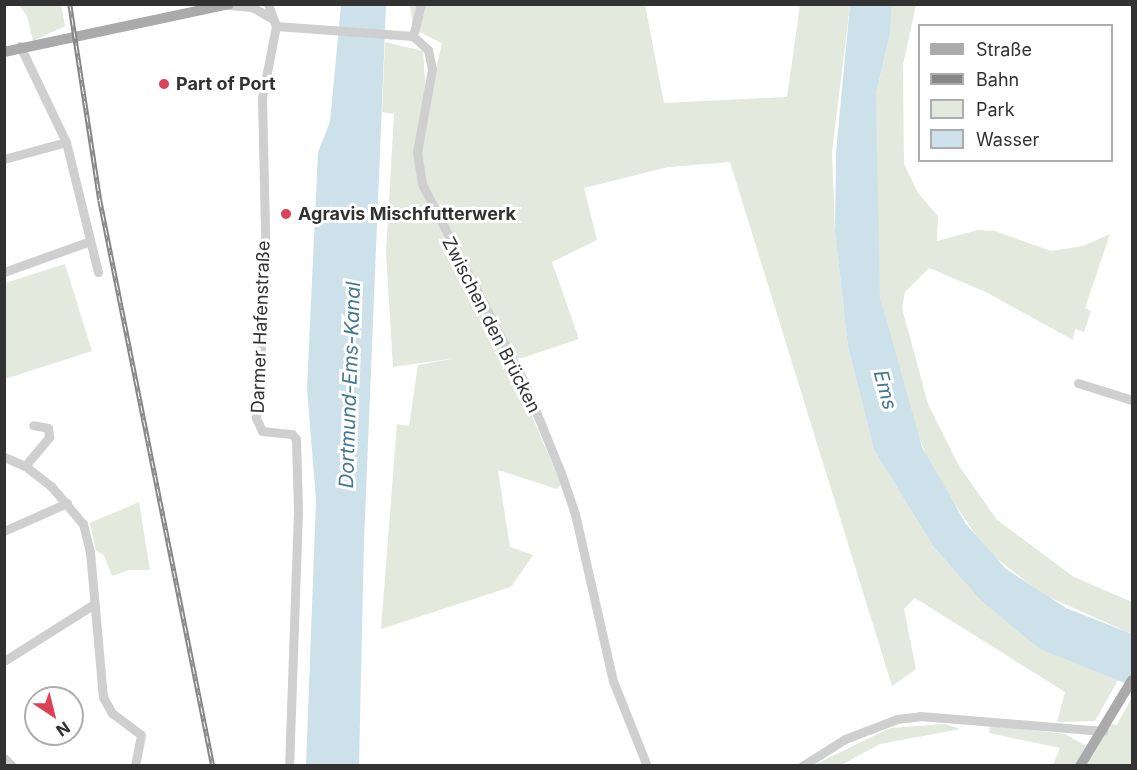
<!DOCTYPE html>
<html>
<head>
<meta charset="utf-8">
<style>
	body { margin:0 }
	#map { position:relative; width:1137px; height:770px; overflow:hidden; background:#fff; font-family:Inter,sans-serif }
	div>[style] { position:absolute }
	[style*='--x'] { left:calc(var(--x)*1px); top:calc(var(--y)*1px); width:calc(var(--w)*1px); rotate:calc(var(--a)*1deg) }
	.green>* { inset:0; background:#e3e9dc }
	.water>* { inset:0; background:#cde1ea }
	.minor>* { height:9px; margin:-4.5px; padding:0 4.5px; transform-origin:4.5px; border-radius:4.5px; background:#cfcfcf }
	.major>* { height:10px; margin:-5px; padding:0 5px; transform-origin:5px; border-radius:5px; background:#aaa }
	.rail>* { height:4.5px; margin-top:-2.25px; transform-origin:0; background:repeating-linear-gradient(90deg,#fff 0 7px,#878787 0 14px); box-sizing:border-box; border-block:2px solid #878787 }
	.dots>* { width:16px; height:16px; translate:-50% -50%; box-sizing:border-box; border:3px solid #fff; border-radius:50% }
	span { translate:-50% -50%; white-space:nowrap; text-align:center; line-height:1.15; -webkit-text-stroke:6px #fff; paint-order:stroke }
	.poi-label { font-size:18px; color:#323232; font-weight:700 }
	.left { translate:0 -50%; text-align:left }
	.street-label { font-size:18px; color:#323232 }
	.water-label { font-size:20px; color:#437891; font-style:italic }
	.frame { position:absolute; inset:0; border:6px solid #323232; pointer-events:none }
	.legend { position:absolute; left:918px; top:24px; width:195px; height:138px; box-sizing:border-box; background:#fff; border:2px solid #adadad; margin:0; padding:8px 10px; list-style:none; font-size:18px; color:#323232 }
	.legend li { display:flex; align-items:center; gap:12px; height:30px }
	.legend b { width:30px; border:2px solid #adadad }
	.north { position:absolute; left:24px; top:686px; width:60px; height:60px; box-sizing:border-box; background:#fff; border:2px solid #adadad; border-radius:50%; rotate:145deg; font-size:16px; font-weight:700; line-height:24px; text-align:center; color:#323232 }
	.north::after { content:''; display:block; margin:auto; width:21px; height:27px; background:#dc4157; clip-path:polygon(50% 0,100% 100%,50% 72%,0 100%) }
</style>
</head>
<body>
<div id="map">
	<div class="green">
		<div style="clip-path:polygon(19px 5px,61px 5px,65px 26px,33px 41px,27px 16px)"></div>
		<div style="clip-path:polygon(410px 5px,645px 5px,664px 103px,787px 97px,800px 5px,850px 5px,832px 151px,835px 232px,848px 347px,874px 450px,933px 546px,980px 600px,1041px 649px,1118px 680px,1095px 721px,1057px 722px,1065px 692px,915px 598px,904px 609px,916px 669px,892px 686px,730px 162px,668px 167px,584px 188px,597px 240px,552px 262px,579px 339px,522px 358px,507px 358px,561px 484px,557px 489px,498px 470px,510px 547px,533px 555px,511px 587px,381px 629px,397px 424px,409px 426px,418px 365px,456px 358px,393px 367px,386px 253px,394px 114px,382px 112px,385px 42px,423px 51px,427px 108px,442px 43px,413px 29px)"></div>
		<div style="clip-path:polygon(892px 5px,916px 5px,903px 65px,904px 164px,918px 193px,938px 216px,937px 241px,978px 230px,995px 231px,1051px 251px,1083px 246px,1110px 234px,1085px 308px,1091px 311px,1084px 332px,1075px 329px,1073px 340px,986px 292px,929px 268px,905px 292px,902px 308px,928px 404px,959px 466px,997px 520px,1074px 577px,1132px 602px,1132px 634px,1042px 594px,986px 550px,934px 473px,912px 421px,880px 297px,877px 258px,876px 93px,890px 35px)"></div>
		<div style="clip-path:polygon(65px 264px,92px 351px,5px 379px,5px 283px)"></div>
		<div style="clip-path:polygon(139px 502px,150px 570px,129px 570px,112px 576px,104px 555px,96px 551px,90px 523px)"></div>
		<div style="clip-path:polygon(1132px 697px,1132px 765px,1053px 765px,1060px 748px,989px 733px,990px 725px,1065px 734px,1090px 748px,1105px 723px,1117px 725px)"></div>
		<div style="clip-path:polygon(945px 724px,960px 729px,880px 744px,841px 765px,814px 765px,890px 728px)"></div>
	</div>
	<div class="water">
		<div style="clip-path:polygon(341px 5px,386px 5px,364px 541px,359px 765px,306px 766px,316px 500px,307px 388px,318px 152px,330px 122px)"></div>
		<div style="clip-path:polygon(850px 5px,892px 5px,890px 35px,876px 93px,880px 297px,922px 447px,966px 524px,1006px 569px,1066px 608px,1132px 634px,1132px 686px,1040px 649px,980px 600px,933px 546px,874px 450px,848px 347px,835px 232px,836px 152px)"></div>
	</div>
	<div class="minor">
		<div style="--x:268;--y:4;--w:23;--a:70"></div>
		<div style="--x:276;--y:26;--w:73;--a:101"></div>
		<div style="--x:262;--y:98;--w:183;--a:88.7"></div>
		<div style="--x:266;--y:281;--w:137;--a:94.2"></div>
		<div style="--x:256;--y:418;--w:14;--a:65"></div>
		<div style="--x:262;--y:431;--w:30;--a:6"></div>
		<div style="--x:292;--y:434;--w:6;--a:51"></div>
		<div style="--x:296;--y:439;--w:72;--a:88.4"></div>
		<div style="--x:298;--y:511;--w:255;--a:92"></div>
		<div style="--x:228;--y:5;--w:24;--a:5"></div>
		<div style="--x:252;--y:7;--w:24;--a:30"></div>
		<div style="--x:276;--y:26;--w:137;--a:4.2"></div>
		<div style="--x:413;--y:36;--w:21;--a:43"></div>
		<div style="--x:428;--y:50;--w:19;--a:78"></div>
		<div style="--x:432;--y:69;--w:84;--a:100.2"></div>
		<div style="--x:417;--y:152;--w:32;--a:81"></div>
		<div style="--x:422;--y:184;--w:223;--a:62.7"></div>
		<div style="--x:524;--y:382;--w:98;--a:67.9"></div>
		<div style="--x:561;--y:473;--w:43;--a:71.1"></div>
		<div style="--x:575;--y:514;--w:171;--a:77.2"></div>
		<div style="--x:613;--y:681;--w:92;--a:68.2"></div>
		<div style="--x:413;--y:36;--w:33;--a:-76"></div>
		<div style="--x:20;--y:46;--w:106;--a:64.4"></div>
		<div style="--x:66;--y:142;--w:134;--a:76.2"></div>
		<div style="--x:4;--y:159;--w:64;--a:-15.3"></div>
		<div style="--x:4;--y:272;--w:91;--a:-19.8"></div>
		<div style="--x:1078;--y:383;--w:57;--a:17.5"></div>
		<div style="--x:4;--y:457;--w:23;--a:23"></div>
		<div style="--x:25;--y:466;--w:33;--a:38"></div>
		<div style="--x:51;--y:486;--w:50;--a:49.9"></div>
		<div style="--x:83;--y:524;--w:29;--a:76"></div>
		<div style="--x:90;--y:552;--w:146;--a:84.9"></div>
		<div style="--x:103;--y:697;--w:18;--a:61"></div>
		<div style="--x:112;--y:713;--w:36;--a:37"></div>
		<div style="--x:141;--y:735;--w:32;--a:101"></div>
		<div style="--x:25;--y:466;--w:38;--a:-50"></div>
		<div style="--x:49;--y:437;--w:9;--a:-96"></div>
		<div style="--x:48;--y:428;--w:15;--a:-169"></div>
		<div style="--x:4;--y:531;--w:69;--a:-24"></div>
		<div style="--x:4;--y:661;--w:107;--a:-32.3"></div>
		<div style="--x:4;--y:758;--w:11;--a:45"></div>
		<div style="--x:802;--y:766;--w:51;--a:-32.1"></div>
		<div style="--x:845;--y:739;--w:56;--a:-21"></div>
		<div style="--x:897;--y:719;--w:23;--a:-7"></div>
		<div style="--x:920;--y:716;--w:184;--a:4.7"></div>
	</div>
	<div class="major">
		<div style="--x:4;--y:52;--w:230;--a:-12"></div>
		<div style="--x:1080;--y:766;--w:100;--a:-58.8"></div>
	</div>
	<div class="rail">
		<div style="--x:70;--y:4;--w:198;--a:81.3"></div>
		<div style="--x:100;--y:200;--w:577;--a:78.71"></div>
	</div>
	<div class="dots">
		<div style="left:164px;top:84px;background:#dc4157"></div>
		<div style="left:286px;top:214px;background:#dc4157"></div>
	</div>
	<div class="poi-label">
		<span class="left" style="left:176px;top:84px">Part of Port</span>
		<span class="left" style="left:298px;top:214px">Agravis Mischfutterwerk</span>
	</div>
	<div class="street-label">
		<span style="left:491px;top:325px;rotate:63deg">Zwischen den Brücken</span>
		<span style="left:261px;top:327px;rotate:-88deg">Darmer Hafenstraße</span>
	</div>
	<div class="water-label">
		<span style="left:350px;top:385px;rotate:-88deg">Dortmund-Ems-Kanal</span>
		<span style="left:885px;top:390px;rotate:75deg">Ems</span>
	</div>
	<div class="frame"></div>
	<ul class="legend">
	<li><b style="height:8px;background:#aaa"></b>Straße</li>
	<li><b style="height:8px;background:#878787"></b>Bahn</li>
	<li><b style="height:16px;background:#e3e9dc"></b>Park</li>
	<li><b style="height:16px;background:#cde1ea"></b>Wasser</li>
	</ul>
	<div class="north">N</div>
</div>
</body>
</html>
